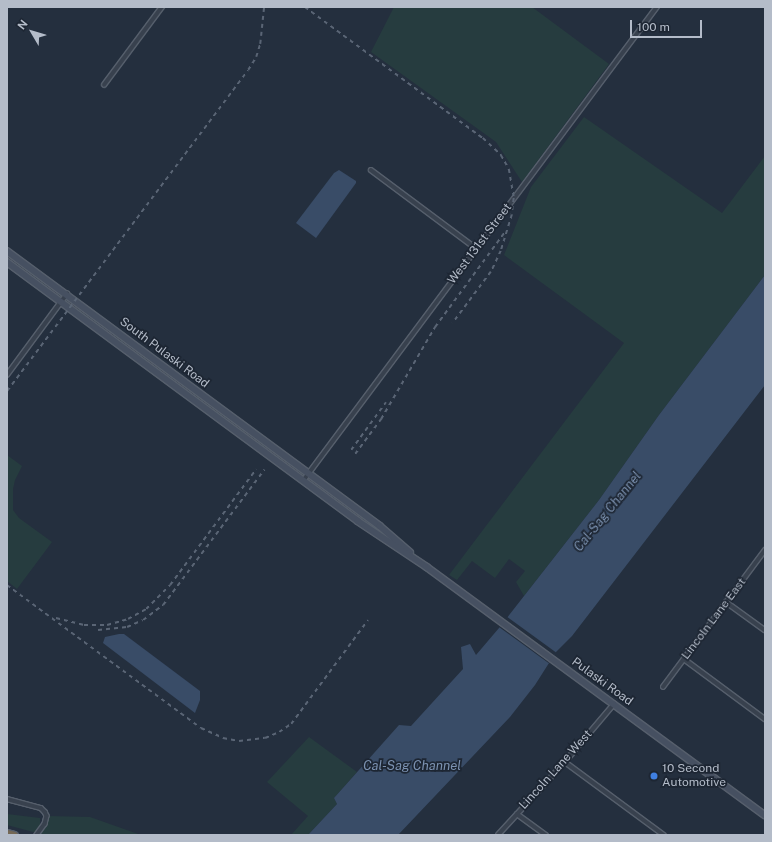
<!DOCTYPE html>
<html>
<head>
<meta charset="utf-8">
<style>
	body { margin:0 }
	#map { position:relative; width:772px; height:842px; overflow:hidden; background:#242f3e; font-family:"Public Sans",sans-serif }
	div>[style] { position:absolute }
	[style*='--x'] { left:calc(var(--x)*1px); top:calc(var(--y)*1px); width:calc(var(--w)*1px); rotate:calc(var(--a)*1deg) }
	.green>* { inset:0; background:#263c3f }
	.water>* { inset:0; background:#394c67 }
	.pier>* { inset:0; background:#242f3e; transform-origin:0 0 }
	.roads { filter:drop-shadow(1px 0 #565f6c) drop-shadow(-1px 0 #565f6c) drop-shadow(0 1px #565f6c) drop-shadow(0 -1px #565f6c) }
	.street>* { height:3.5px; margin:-1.75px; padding:0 1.75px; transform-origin:1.75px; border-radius:1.75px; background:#38414e }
	.secondary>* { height:5.5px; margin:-2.75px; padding:0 2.75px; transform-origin:2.75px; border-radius:2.75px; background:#465061 }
	.highway>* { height:7px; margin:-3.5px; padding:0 3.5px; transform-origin:3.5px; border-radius:3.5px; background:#746855 }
	.rail>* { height:1.5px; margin-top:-0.75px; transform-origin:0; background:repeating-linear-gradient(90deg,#5a6575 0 4px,transparent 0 8px) }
	.dots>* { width:11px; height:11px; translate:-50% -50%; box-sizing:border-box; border:2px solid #1d2633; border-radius:50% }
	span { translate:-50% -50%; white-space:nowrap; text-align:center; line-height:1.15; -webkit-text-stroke:3.5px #1d2633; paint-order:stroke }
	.street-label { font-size:12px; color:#b4bcc9 }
	.poi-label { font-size:12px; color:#b4bcc9 }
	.left { translate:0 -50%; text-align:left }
	.water-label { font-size:13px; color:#7c92b1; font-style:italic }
	.frame { position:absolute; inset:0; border:8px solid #b4bcc9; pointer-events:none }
	.north { position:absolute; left:12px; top:12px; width:40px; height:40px; -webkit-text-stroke:3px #1d2633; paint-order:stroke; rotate:308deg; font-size:11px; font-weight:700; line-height:16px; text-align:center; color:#b4bcc9 }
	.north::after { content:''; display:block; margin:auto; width:14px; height:18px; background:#b4bcc9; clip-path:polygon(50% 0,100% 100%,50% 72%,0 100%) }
	.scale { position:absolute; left:630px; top:20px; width:72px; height:18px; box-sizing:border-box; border:2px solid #b4bcc9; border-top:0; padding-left:5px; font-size:12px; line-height:14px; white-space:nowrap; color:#b4bcc9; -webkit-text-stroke:3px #1d2633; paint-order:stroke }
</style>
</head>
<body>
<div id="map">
	<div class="green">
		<div style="clip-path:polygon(394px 7px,532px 7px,609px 64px,522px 182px,496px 142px,371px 52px)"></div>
		<div style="clip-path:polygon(584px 117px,722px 213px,765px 156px,765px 275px,659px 415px,599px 500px,524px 596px,516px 582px,525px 571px,509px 559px,495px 578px,472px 561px,457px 580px,449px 575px,624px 343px,504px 255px,531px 187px)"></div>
		<div style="clip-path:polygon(7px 455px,22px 466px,15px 480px,13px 489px,13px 510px,19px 518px,52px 542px,17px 589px,7px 581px)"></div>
		<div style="clip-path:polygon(309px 737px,357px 772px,334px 798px,337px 804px,308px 835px,291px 835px,308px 816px,267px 782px)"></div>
		<div style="clip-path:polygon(7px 814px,40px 818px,40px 826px,37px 833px,7px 825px)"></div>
		<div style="clip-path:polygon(47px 816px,90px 817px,141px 835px,46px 835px,39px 833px)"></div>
	</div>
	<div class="water">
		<div style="clip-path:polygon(339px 170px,356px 181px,356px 183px,316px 238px,296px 223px,334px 173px)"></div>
		<div style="clip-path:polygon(765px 275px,765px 385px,572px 636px,556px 652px,535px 685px,510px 717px,398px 835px,308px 835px,337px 804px,334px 798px,399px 725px,411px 726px,463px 669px,461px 647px,470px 644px,476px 655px,499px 628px,599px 500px,659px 415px)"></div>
		<div style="clip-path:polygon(119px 634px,124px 634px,200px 691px,200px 700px,195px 713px,103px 643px,105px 637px)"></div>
	</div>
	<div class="pier">
		<div style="left:506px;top:616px;width:62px;height:13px;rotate:36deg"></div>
	</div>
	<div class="roads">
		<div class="street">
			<div style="--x:104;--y:85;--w:97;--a:-53.4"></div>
			<div style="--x:371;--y:170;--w:132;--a:36.7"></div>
			<div style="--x:7;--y:375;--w:101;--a:-53.5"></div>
			<div style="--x:303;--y:481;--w:592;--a:-53.25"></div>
			<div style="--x:726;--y:602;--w:48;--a:35.7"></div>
			<div style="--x:684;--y:659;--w:101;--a:36.5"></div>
			<div style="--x:663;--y:687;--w:171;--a:-53.3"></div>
			<div style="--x:565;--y:762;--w:123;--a:36.4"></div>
			<div style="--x:7;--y:799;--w:35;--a:15"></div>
			<div style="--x:41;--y:808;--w:6;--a:45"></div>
			<div style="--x:45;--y:812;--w:4;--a:63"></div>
			<div style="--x:47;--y:816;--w:8;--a:104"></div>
			<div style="--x:45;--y:824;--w:14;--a:126"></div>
			<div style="--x:517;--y:814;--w:36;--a:36"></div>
			<div style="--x:498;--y:835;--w:99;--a:-47.5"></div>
			<div style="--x:565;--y:762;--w:76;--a:-49.8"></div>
		</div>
		<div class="secondary">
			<div style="--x:7;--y:251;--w:463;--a:36.4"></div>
			<div style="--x:380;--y:526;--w:40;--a:41"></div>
			<div style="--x:7;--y:262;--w:436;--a:36.4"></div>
			<div style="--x:358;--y:521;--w:83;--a:33.7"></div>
			<div style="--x:427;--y:567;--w:419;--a:36.3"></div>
		</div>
		<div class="highway">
			<div style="--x:7;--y:833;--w:7;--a:16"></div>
		</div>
	</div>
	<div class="rail">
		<div style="--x:305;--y:7;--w:221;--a:36.4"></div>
		<div style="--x:483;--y:138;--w:25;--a:43"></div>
		<div style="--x:501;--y:155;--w:16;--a:60"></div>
		<div style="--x:509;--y:169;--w:29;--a:80"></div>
		<div style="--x:514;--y:198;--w:17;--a:97"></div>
		<div style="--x:512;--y:215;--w:38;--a:107"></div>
		<div style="--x:501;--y:251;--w:23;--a:115"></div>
		<div style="--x:491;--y:272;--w:64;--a:126.7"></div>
		<div style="--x:7;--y:391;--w:401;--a:-53.1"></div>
		<div style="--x:248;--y:70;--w:15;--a:-58"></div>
		<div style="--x:256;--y:57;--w:14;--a:-73"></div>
		<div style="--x:260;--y:44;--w:37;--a:-84"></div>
		<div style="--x:351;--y:450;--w:59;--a:-53.9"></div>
		<div style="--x:355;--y:454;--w:44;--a:-53.4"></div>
		<div style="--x:381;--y:419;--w:107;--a:-59.6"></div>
		<div style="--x:435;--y:327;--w:117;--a:-53.7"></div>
		<div style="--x:7;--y:585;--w:241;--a:36.4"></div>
		<div style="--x:201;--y:728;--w:24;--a:24"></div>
		<div style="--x:223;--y:738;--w:16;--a:11"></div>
		<div style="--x:239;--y:741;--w:26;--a:-7"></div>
		<div style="--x:265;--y:738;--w:15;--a:-23"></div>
		<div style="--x:279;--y:732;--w:14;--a:-34"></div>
		<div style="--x:291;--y:724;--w:129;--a:-53.5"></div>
		<div style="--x:56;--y:618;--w:29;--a:14"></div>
		<div style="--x:84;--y:625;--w:23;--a:0"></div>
		<div style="--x:107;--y:625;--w:22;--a:-16"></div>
		<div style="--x:128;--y:619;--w:21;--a:-29"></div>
		<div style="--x:146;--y:609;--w:34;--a:-45"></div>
		<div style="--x:170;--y:585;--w:144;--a:-53.4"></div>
		<div style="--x:98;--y:630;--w:29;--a:-6"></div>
		<div style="--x:127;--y:627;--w:17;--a:-24"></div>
		<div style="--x:143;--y:620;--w:25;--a:-37"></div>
		<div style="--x:163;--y:605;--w:169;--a:-53.2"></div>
	</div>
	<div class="dots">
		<div style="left:654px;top:776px;background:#3f7fe0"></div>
	</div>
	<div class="street-label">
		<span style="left:480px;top:244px;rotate:-53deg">West 131st Street</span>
		<span style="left:164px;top:353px;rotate:37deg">South Pulaski Road</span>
		<span style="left:714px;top:619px;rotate:-53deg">Lincoln Lane East</span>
		<span style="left:602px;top:682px;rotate:36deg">Pulaski Road</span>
		<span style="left:556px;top:770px;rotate:-48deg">Lincoln Lane West</span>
	</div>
	<div class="poi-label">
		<span class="left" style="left:662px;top:776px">10 Second<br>Automotive</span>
	</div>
	<div class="water-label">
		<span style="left:608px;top:512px;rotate:-51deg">Cal-Sag Channel</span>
		<span style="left:412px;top:766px">Cal-Sag Channel</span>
	</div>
	<div class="frame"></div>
	<div class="north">N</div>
	<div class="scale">100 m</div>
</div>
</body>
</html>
